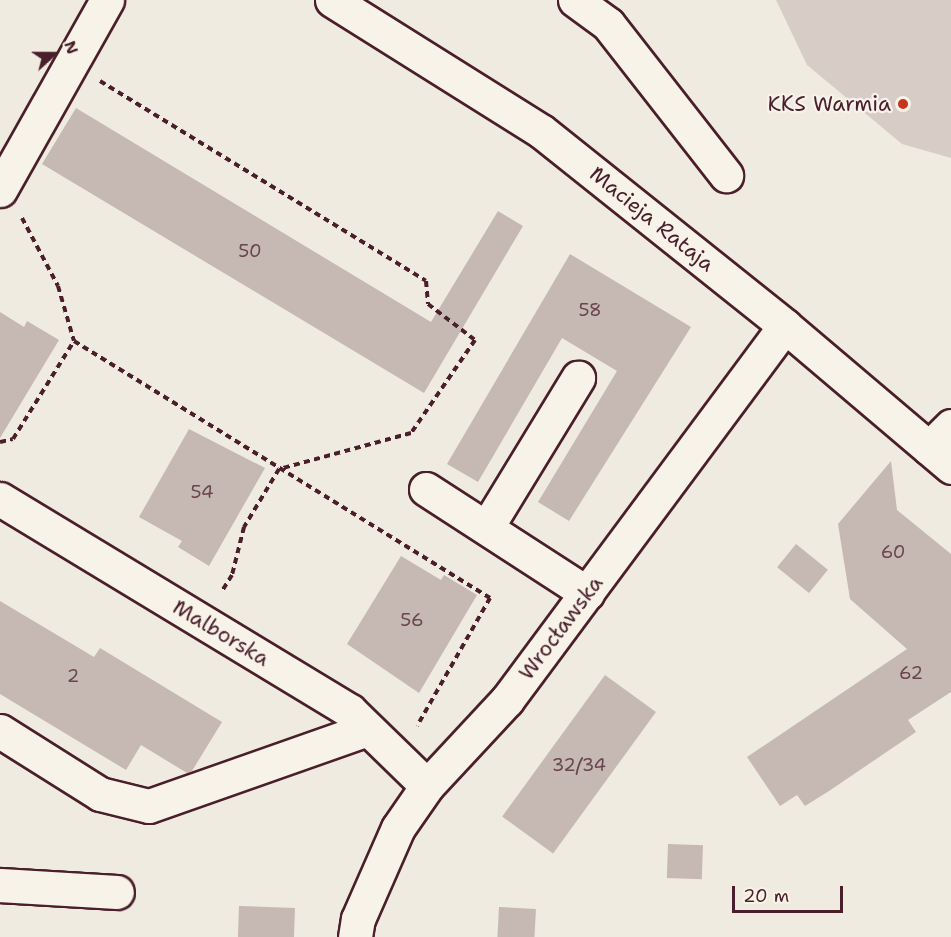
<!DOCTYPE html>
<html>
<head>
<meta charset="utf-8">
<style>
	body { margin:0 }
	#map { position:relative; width:951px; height:937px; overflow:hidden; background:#f0ebe0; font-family:"Shantell Sans",sans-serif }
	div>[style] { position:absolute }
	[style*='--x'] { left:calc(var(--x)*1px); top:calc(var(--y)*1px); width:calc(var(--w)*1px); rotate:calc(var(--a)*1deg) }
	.green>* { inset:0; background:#d8cdc6 }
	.building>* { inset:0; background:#c6b8b3; transform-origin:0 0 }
	.path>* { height:4px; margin-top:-2px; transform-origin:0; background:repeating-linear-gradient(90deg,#4a1f2b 0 6px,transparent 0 10.5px) }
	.roads { filter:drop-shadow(2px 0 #4a1f2b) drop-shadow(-2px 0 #4a1f2b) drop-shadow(0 2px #4a1f2b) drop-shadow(0 -2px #4a1f2b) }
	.minor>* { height:33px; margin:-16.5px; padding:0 16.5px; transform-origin:16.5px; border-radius:16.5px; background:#f7f3e8 }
	.dots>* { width:16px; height:16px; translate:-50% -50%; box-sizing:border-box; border:3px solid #f7f3e8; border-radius:50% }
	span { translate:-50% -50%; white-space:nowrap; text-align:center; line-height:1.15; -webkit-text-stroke:4.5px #f7f3e8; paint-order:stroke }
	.number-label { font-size:18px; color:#69454d }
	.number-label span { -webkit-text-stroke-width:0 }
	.poi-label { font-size:21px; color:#4a1f2b }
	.right { translate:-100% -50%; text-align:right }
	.street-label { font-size:21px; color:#4a1f2b }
	.north { position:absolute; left:24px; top:24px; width:60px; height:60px; -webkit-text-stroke:4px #f7f3e8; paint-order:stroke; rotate:69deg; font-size:16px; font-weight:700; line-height:24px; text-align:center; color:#4a1f2b }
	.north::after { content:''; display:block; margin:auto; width:21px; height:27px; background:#4a1f2b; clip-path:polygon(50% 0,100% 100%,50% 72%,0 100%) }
	.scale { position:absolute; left:732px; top:886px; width:111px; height:27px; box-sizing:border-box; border:3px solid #4a1f2b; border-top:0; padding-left:8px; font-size:18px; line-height:21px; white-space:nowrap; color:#4a1f2b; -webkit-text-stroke:4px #f7f3e8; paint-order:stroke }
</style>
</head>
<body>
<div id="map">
	<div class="green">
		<div style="clip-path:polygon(776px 0,951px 0,951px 158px,902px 144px,807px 65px)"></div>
	</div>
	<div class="building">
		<div style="clip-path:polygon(76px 108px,431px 322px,498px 211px,523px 226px,424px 393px,42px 164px)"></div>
		<div style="clip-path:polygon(570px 254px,691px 327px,569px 521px,538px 502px,617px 371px,562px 338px,478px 482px,447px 464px)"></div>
		<div style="clip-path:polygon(0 312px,24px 327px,27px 321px,59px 340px,0 438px)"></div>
		<div style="clip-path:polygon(189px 429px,265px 468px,209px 566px,178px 547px,182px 541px,139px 517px)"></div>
		<div style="clip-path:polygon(891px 461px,897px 510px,951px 554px,951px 692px,908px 720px,916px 732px,829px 791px,805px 806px,797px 795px,780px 806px,747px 757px,907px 649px,850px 599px,838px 524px)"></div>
		<div style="left:796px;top:544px;width:41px;height:30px;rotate:39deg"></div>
		<div style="clip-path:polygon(401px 556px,441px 580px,444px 575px,477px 595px,419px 693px,347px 644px)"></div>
		<div style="clip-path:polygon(0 601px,94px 657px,100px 648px,222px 722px,192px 771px,187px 773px,141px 745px,126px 770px,0 694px)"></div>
		<div style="left:605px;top:675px;width:63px;height:175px;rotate:36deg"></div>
		<div style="left:668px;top:844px;width:35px;height:34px;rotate:2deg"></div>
		<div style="left:239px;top:906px;width:56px;height:31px;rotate:2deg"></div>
		<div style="left:499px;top:907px;width:37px;height:30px;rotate:3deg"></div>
	</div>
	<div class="path">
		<div style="--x:100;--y:81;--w:382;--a:31.5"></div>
		<div style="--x:426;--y:281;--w:23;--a:85"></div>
		<div style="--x:428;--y:304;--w:59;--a:37.5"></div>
		<div style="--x:475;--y:340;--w:113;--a:124.5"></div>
		<div style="--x:411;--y:433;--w:137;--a:164.7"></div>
		<div style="--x:279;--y:469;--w:68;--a:121.1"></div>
		<div style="--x:244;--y:527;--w:49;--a:104"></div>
		<div style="--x:232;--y:575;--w:19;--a:122"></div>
		<div style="--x:22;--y:218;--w:77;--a:62.1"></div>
		<div style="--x:58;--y:286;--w:57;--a:73.8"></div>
		<div style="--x:0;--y:442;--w:13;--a:-13"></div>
		<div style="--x:13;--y:439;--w:115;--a:-58.1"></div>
		<div style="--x:74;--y:341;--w:489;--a:31.7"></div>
		<div style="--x:490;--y:598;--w:147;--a:119.7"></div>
	</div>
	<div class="roads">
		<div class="minor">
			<div style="--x:332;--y:0;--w:247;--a:32.1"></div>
			<div style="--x:541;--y:131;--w:312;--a:38.6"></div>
			<div style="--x:785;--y:326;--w:218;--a:40.3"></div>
			<div style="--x:575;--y:0;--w:41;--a:36"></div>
			<div style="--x:608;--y:24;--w:192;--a:52"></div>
			<div style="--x:0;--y:190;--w:218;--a:-60.6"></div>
			<div style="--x:929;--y:448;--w:31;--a:-45"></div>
			<div style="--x:426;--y:489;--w:192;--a:32.9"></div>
			<div style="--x:0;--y:499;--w:409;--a:31.2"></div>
			<div style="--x:350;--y:711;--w:107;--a:44.2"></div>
			<div style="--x:487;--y:527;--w:175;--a:-58.6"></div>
			<div style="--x:0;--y:731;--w:118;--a:32.2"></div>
			<div style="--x:100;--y:794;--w:50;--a:13.8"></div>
			<div style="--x:149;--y:806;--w:232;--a:-19.4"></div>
			<div style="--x:0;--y:885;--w:117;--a:3.4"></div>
			<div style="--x:355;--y:937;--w:18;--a:-81"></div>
			<div style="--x:358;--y:919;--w:99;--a:-66.3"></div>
			<div style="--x:398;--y:828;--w:51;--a:-55.4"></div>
			<div style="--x:427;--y:786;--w:117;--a:-47.1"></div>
			<div style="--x:507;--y:700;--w:466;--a:-53.4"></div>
		</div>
	</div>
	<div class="dots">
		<div style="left:903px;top:104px;background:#c8321e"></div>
	</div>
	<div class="number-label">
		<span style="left:250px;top:251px">50</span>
		<span style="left:590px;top:310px">58</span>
		<span style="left:202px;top:492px">54</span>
		<span style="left:893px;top:552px">60</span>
		<span style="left:412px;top:620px">56</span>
		<span style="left:911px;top:673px">62</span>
		<span style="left:73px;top:676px">2</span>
		<span style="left:579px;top:765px">32/34</span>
	</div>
	<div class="poi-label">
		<span class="right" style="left:891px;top:104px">KKS Warmia</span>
	</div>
	<div class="street-label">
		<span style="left:652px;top:219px;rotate:39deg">Macieja Rataja</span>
		<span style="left:561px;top:628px;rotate:-53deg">Wrocławska</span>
		<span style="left:221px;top:633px;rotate:31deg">Malborska</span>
	</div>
	<div class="north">N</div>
	<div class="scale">20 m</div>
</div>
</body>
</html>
